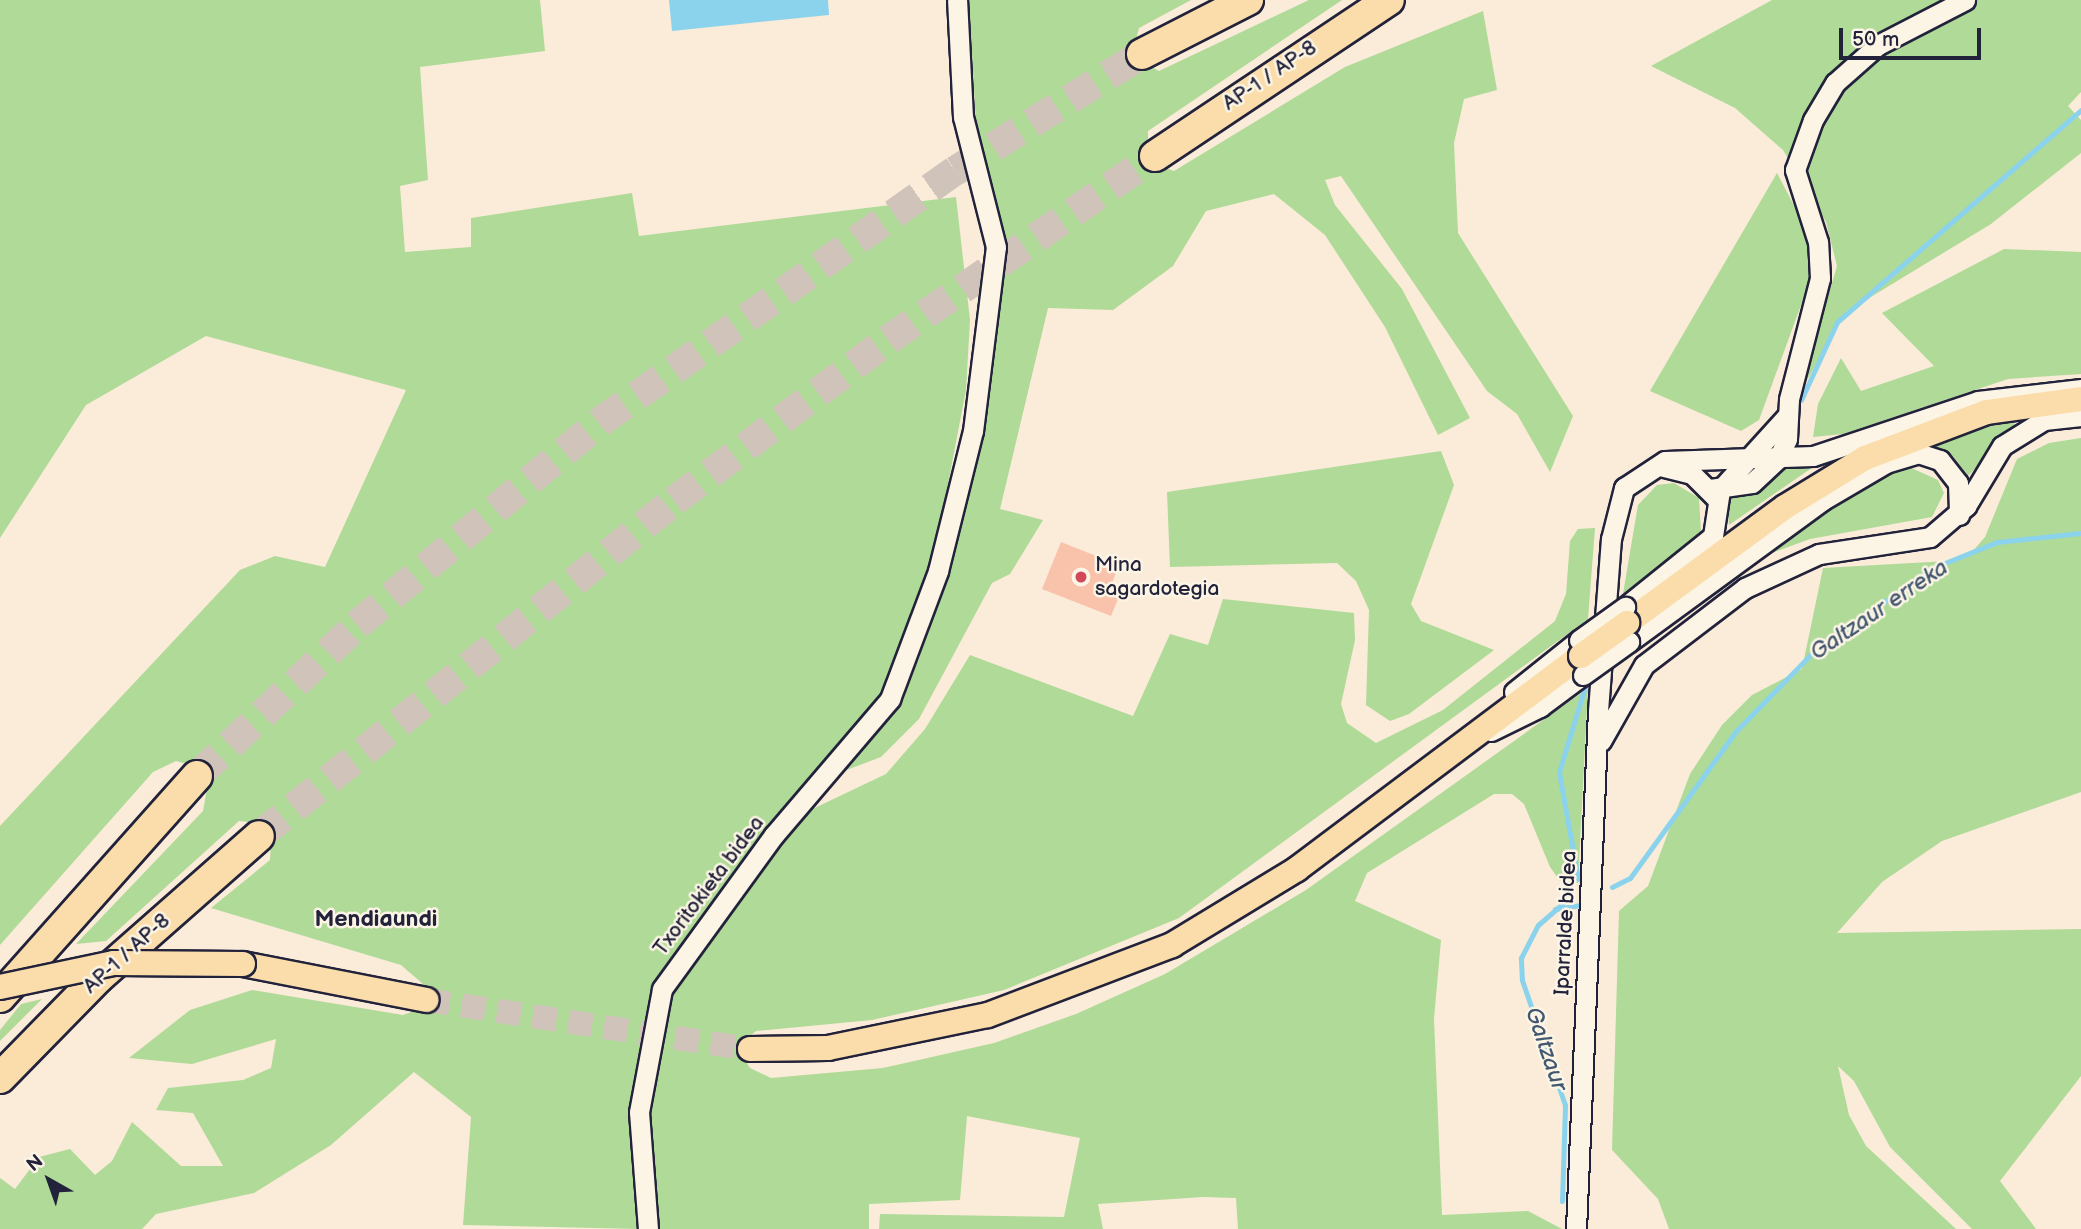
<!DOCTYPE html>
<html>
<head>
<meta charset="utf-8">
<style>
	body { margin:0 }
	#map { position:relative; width:2081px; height:1229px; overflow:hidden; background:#fbebd9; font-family:"Balsamiq Sans",sans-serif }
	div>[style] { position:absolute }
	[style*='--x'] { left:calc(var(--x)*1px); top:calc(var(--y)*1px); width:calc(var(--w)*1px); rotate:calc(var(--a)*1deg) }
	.green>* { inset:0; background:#afda98 }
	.water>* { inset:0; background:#8bd3ec }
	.stream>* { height:5px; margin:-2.5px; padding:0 2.5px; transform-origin:2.5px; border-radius:2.5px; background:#8bd3ec }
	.building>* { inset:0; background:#f8c2ab }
	.major-tunnel>* { height:24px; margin-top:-12px; transform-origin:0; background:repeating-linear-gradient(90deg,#d0c3b9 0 24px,transparent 0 36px) }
	.highway-tunnel>* { height:30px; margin-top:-15px; transform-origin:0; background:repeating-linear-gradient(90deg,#d0c3b9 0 30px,transparent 0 45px) }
	.roads { filter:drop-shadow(2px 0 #22223b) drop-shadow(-2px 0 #22223b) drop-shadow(0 2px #22223b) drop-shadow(0 -2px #22223b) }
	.minor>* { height:19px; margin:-9.5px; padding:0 9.5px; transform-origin:9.5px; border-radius:9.5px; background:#fcf5e5 }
	.major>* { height:24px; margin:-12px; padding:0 12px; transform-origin:12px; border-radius:12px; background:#faddab }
	.highway>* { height:30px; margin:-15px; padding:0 15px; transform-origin:15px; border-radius:15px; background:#faddab }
	.bridges { filter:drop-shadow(2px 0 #22223b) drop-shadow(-2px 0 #22223b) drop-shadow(0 2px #22223b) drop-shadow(0 -2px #22223b) }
	.minor-bridge>* { height:19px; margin:-9.5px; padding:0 9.5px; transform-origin:9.5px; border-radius:9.5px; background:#fcf5e5 }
	.major-bridge>* { height:24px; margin:-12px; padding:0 12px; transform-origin:12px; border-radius:12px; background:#faddab }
	.dots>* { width:19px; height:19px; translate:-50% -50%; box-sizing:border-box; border:4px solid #fcf5e5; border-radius:50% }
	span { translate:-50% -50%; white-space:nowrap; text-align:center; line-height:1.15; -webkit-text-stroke:5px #fcf5e5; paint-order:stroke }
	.street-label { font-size:21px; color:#22223b }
	.poi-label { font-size:21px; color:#22223b }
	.left { translate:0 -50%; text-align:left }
	.water-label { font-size:23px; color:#425770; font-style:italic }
	.neighbourhood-label { font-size:23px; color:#22223b; font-weight:700 }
	.north { position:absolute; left:14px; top:1145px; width:70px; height:70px; -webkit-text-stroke:5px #fcf5e5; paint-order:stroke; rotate:320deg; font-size:19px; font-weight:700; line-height:28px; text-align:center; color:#22223b }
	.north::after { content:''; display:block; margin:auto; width:24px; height:32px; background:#22223b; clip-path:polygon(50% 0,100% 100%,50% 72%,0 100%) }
	.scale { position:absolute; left:1839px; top:28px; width:142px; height:32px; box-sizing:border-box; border:4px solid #22223b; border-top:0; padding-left:9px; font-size:21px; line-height:24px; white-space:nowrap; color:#22223b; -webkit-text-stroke:5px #fcf5e5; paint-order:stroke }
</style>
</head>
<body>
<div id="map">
	<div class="green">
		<div style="clip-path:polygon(0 0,540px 0,545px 51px,420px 67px,428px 180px,400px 186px,405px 252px,471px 247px,471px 218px,632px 193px,639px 236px,956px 197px,970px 320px,966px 390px,937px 541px,898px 663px,874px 703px,680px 947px,659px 984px,633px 1134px,639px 1229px,463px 1225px,471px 1117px,414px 1072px,331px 1145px,254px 1193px,156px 1214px,142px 1229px,0 1229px,0 1178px,15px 1189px,39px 1157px,70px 1149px,95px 1175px,112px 1161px,132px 1122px,181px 1166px,223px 1166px,193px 1113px,156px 1110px,168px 1088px,243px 1080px,271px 1068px,276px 1039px,192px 1064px,129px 1058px,190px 1010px,252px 990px,403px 1015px,425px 1007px,423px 984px,401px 965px,211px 908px,270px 860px,271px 841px,257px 823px,239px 821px,106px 941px,76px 944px,203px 811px,208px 783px,194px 766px,176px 761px,153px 772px,0 945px,0 826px,240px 570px,275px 556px,325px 567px,406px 390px,206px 336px,86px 405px,0 538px)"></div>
		<div style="clip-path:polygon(969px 0,1191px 0,1139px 28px,1132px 56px,1159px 71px,1309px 0,1342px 0,1148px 131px,1148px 162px,1174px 171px,1345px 67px,1483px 11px,1497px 90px,1464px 99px,1454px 143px,1458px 233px,1573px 416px,1550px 472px,1517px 414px,1487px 391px,1341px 176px,1325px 180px,1335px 205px,1402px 289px,1470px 418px,1438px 435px,1385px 327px,1325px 235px,1274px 194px,1206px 211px,1173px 266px,1113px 310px,1048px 308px,1000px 509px,1043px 520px,1010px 574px,992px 583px,919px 719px,881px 757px,836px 774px,895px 707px,919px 659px,990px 385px,1005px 240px,976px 124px)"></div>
		<div style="clip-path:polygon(1772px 0,2081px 0,2081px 92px,2068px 106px,2081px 120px,2081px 153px,1991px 224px,1846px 312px,1799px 394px,1837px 266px,1826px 222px,1783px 150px,1735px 108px,1651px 66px)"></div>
		<div style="clip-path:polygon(1777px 173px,1809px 234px,1813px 272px,1759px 420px,1741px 431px,1650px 391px)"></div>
		<div style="clip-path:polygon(2004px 249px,2081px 252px,2081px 374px,2008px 379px,1843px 434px,1813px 437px,1818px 404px,1841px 358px,1861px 391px,1934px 366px,1882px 313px)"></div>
		<div style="clip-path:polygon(2012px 420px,2015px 426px,1968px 476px,1953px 456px,1930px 444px)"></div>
		<div style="clip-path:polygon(2081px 438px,2081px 792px,1942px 841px,1882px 882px,1837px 933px,2081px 929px,2081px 1076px,2000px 1181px,2036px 1229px,1972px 1229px,1890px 1147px,1854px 1081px,1838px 1066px,1849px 1115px,1866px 1146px,1956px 1229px,1669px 1229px,1658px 1199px,1612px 1150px,1619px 911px,1648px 886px,1690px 774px,1722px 725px,1752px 695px,1802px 669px,1823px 568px,1948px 561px,1972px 552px,1985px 537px,2017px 459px,2049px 443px)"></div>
		<div style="clip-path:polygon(1441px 451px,1454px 485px,1411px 604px,1421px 621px,1494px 650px,1409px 714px,1390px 721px,1366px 705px,1369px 610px,1356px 581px,1337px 563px,1170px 567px,1167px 492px)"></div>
		<div style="clip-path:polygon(1816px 465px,1729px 525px,1727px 499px,1753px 492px,1781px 468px)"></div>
		<div style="clip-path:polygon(1907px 466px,1938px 480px,1944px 493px,1932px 517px,1810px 539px,1772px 553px,1852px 494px)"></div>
		<div style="clip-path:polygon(1674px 483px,1699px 498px,1701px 532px,1623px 594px,1638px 505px,1657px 485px)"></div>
		<div style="clip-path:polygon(1595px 528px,1588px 619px,1179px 918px,1004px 990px,872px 1020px,756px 1031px,737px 1047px,750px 1068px,771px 1078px,883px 1068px,994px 1043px,1076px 1014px,1165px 974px,1306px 890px,1588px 688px,1578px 883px,1560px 881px,1550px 867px,1524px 804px,1512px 794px,1494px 794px,1367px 873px,1355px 901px,1441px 940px,1434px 1019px,1442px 1215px,1528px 1211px,1562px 1229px,1238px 1229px,1236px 1198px,1203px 1197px,1098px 1204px,1103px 1229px,879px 1229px,880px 1214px,1064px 1217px,1080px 1138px,967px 1116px,960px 1200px,869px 1204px,869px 1229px,655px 1229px,646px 1112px,666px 1000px,681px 969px,800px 815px,886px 774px,925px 729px,970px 655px,1133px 716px,1170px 634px,1208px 645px,1223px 599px,1354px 613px,1355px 640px,1341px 704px,1347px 723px,1376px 743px,1443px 710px,1555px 621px,1566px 594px,1570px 541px,1578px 529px)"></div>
		<div style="clip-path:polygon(42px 999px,0 1041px,0 1030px,21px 1004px)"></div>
	</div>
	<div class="water">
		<div style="clip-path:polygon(669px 0,828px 0,829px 15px,672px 31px)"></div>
	</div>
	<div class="stream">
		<div style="--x:1801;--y:400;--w:86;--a:-65.2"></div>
		<div style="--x:1837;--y:322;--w:323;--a:-41"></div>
		<div style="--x:1578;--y:879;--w:109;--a:-100.1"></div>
		<div style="--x:1559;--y:772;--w:93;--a:-73.1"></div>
		<div style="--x:1612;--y:887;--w:20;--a:-27"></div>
		<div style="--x:1630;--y:878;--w:181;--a:-54.2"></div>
		<div style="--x:1736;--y:731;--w:113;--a:-45.7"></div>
		<div style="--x:1815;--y:650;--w:146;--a:-34.7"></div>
		<div style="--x:1935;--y:567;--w:67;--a:-22"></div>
		<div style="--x:1997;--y:542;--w:84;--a:-6.1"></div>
		<div style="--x:1555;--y:909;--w:24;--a:-9"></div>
		<div style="--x:1562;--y:1201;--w:96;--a:-88.2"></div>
		<div style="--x:1565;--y:1105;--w:132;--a:-109"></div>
		<div style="--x:1522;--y:980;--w:22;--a:-93"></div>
		<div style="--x:1521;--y:958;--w:37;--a:-63"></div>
		<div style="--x:1538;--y:925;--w:41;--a:-41.1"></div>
	</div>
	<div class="building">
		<div style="clip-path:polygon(1061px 542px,1119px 565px,1110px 588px,1121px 592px,1111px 616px,1042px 589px)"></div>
	</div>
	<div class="major-tunnel">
		<div style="--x:426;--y:1000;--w:328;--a:8.6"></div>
	</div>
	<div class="highway-tunnel">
		<div style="--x:197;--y:776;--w:220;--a:-43.3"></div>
		<div style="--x:357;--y:625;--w:317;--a:-39.9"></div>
		<div style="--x:600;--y:422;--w:435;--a:-35.3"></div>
		<div style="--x:955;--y:171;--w:221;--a:-32"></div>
		<div style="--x:259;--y:836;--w:533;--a:-38.91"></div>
		<div style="--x:674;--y:501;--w:268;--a:-37"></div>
		<div style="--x:888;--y:340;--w:324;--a:-34.6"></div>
	</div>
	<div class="roads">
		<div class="minor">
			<div style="--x:1660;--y:466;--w:33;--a:14"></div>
			<div style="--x:1692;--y:474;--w:34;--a:45"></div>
			<div style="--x:1710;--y:489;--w:42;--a:-8.1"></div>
			<div style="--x:1752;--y:483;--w:35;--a:-43"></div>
			<div style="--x:1778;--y:459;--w:22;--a:-66"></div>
			<div style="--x:1787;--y:439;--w:40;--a:-87.1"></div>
			<div style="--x:1789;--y:399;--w:125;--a:-75.6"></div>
			<div style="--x:1820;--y:278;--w:36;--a:-93"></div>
			<div style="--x:1818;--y:242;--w:76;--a:-107.7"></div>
			<div style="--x:1795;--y:170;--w:53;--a:-70.2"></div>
			<div style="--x:1813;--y:120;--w:43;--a:-59.3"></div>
			<div style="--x:1835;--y:83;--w:57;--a:-41.5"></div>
			<div style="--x:1878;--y:45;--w:98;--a:-27.3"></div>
			<div style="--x:1625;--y:607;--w:113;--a:-38.9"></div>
			<div style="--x:1713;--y:536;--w:47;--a:-81.3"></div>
			<div style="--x:1720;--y:490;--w:100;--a:-47.8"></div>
			<div style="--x:1629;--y:642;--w:240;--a:-36.2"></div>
			<div style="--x:1823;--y:500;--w:73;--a:-30.4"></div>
			<div style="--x:1886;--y:463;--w:34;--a:-17"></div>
			<div style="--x:1918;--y:453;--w:23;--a:18"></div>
			<div style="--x:1940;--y:460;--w:29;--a:52"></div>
			<div style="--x:1958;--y:483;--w:32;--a:88"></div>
			<div style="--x:1514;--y:692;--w:83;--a:-38.7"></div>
			<div style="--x:1491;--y:731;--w:55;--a:-26.1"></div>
			<div style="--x:1540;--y:707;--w:54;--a:-36.7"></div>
			<div style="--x:1601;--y:741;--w:87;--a:-60.5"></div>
			<div style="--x:1644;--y:665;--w:127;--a:-37.3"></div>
			<div style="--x:1745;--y:588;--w:81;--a:-24.7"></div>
			<div style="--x:1819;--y:554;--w:112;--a:-8.7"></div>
			<div style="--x:1930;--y:537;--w:48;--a:-40.7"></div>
			<div style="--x:1966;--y:506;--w:70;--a:-59"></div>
			<div style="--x:2002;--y:446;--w:49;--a:-31.8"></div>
			<div style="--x:2044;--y:420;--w:37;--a:-6"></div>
			<div style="--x:648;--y:1229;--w:117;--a:-94.4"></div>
			<div style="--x:639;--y:1112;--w:125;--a:-79.4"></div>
			<div style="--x:662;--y:989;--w:190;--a:-54"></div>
			<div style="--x:774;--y:835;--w:179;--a:-49.5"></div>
			<div style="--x:890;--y:699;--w:137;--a:-69.4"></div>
			<div style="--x:938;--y:571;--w:144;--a:-76"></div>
			<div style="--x:973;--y:431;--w:185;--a:-82.9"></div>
			<div style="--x:996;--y:247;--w:134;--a:-104.2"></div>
			<div style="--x:963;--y:117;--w:117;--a:-92.9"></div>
			<div style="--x:1576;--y:1229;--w:518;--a:-87.57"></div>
			<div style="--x:1598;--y:711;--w:172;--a:-85.7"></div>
			<div style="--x:1611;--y:539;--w:53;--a:-75.7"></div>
			<div style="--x:1624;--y:488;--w:49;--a:-33.4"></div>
			<div style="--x:1665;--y:461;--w:148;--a:-1.9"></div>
			<div style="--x:1813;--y:456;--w:174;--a:-18.4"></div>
			<div style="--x:1978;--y:401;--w:104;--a:-6.6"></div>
		</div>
		<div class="major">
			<div style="--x:1627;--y:623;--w:196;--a:-36.3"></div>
			<div style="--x:1785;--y:507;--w:94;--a:-31.5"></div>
			<div style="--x:1865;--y:458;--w:130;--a:-20.7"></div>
			<div style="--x:1987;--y:412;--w:95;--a:-7.9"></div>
			<div style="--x:243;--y:964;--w:187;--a:11.1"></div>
			<div style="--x:750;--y:1049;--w:78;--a:-0.7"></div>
			<div style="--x:828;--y:1048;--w:163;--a:-11.7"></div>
			<div style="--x:988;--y:1015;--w:197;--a:-20.8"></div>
			<div style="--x:1172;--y:945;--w:146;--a:-31.3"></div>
			<div style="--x:1297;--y:869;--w:355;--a:-36.9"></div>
		</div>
		<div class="highway">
			<div style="--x:1142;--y:54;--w:119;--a:-27"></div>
			<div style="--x:1155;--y:156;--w:281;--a:-33.7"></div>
			<div style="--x:0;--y:997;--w:296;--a:-48.3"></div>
			<div style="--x:0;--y:1078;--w:141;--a:-45.6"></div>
			<div style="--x:99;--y:977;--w:213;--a:-41.4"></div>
		</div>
	</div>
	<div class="bridges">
		<div class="minor-bridge">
			<div style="--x:1579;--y:640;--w:57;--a:-35.7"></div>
			<div style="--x:1583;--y:675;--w:57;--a:-35.7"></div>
		</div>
		<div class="major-bridge">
			<div style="--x:1581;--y:656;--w:57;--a:-35.7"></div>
			<div style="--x:0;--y:987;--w:116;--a:-11.9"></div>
			<div style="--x:114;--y:963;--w:129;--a:0.4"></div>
		</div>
	</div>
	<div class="dots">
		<div style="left:1081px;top:577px;background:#d1495b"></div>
	</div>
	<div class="street-label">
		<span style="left:1270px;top:76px;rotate:-34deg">AP-1 / AP-8</span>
		<span style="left:709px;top:886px;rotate:-53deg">Txoritokieta bidea</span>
		<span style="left:1566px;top:923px;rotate:-87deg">Iparralde bidea</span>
		<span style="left:127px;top:954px;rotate:-42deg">AP-1 / AP-8</span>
	</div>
	<div class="poi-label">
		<span class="left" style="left:1095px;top:577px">Mina<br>sagardotegia</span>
	</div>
	<div class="water-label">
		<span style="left:1879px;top:610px;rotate:-34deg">Galtzaur erreka</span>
		<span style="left:1546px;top:1049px;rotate:71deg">Galtzaur</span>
	</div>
	<div class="neighbourhood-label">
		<span style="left:376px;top:919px">Mendiaundi</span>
	</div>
	<div class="north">N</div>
	<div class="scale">50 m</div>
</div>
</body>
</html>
